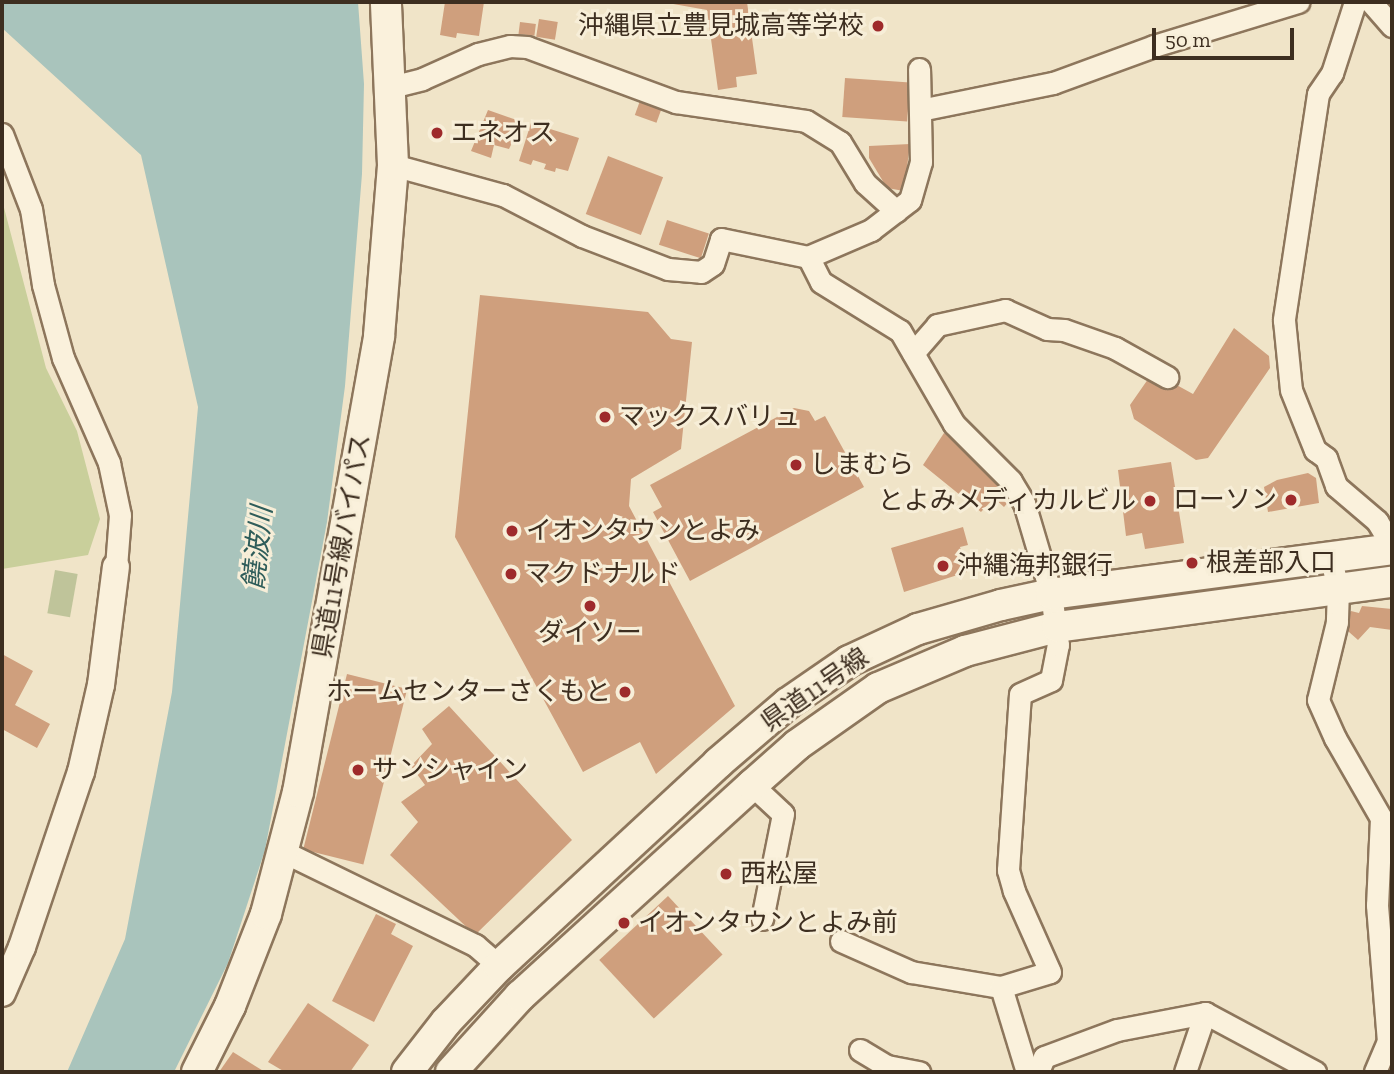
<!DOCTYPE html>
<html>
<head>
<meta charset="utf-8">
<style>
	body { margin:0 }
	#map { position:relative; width:1394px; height:1074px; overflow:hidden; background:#f0e4c8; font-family:"Zilla Slab","Noto Sans JP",serif }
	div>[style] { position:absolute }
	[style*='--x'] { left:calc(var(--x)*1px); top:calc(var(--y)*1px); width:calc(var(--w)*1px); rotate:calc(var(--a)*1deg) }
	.green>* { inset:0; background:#c9cf9b }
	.cemetery>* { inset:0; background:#bfc49a; transform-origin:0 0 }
	.water>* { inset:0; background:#a9c4bc }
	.building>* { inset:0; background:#cf9f7d; transform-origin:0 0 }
	.roads { filter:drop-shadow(2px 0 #8d765c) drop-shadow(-2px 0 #8d765c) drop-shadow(0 2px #8d765c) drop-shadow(0 -2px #8d765c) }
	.minor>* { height:21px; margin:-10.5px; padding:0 10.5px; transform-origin:10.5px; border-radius:10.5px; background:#faf1dc }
	.tertiary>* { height:26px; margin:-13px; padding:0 13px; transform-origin:13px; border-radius:13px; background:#faf1dc }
	.secondary>* { height:30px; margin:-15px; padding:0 15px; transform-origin:15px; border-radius:15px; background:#faf1dc }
	.dots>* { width:19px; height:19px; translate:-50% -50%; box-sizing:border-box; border:4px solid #f7eed8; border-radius:50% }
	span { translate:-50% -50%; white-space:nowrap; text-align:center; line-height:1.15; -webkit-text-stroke:6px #f7eed8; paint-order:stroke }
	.poi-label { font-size:26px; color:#3d2e20 }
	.right { translate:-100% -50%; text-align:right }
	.left { translate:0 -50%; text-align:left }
	.street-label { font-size:26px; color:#3d2e20 }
	.water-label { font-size:28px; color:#2f5d5a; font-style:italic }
	.frame { position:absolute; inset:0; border:4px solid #3d2e20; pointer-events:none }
	.scale { position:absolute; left:1152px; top:28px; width:142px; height:32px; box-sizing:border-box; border:4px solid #3d2e20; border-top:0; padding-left:9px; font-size:21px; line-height:24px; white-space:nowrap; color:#3d2e20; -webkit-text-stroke:5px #f7eed8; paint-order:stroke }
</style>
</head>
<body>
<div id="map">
	<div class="green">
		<div style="clip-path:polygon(2px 200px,46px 368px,77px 431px,100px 519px,88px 555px,2px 569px)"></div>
	</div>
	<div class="cemetery">
		<div style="left:55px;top:570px;width:23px;height:44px;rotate:10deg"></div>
	</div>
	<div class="water">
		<div style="clip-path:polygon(2px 2px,358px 2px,364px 84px,362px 174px,345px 386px,327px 522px,265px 850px,228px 963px,174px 1072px,67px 1072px,125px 939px,172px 692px,198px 407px,141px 155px,2px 28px)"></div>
	</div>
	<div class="building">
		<div style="clip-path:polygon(445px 2px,484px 2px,479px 36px,457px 33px,456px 38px,440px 35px)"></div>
		<div style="clip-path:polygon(662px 2px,747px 2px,757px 74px,736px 77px,737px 87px,718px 90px,707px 10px)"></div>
		<div style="left:539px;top:19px;width:19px;height:18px;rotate:9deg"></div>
		<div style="left:520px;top:22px;width:16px;height:12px;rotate:7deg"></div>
		<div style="left:845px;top:78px;width:65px;height:39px;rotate:4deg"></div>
		<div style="left:641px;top:98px;width:23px;height:18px;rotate:20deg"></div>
		<div style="clip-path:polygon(488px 110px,522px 122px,509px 149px,494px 145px,491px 158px,471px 151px)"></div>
		<div style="clip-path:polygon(531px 123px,579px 138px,568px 171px,556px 168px,555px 172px,544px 169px,546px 164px,533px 160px,531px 165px,519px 161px)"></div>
		<div style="clip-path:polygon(910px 144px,904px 191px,887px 188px,869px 158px,869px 146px)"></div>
		<div style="left:608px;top:156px;width:59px;height:62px;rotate:21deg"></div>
		<div style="left:667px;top:220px;width:44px;height:26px;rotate:18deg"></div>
		<div style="clip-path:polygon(480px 295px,648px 312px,671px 339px,692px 342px,681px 449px,631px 479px,629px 506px,735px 706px,656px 774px,640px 742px,583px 772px,455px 537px)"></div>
		<div style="clip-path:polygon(1234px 328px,1269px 356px,1270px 368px,1208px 458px,1196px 460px,1134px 419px,1130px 405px,1153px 372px,1193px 394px)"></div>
		<div style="clip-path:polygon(794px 408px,809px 411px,815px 421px,825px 416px,864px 487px,690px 581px,653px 512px,662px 507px,650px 485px)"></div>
		<div style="clip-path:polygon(944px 433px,1016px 493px,1004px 507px,994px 498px,981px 512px,923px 465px)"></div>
		<div style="clip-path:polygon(1171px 462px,1184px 543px,1145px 549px,1142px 533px,1126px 536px,1118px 470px)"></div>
		<div style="clip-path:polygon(1308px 473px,1316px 478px,1319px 503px,1268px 512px,1264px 487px,1277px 480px)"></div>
		<div style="clip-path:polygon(963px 527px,968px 545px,960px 547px,967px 572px,904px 592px,891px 548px)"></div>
		<div style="clip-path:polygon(1362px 606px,1392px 609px,1392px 630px,1370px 627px,1358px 640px,1340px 624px,1351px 611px,1359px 613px)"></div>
		<div style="clip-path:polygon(2px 654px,33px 671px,15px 705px,50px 724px,37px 748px,2px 729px)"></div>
		<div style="left:347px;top:674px;width:62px;height:181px;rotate:14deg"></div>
		<div style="clip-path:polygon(449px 706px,572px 840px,475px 935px,390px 855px,418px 822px,401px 802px,425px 785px,411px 766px,432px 744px,422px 729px)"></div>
		<div style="left:668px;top:896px;width:80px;height:94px;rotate:47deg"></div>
		<div style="clip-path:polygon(376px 914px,396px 924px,391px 934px,413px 946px,374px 1022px,332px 1001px)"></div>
		<div style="clip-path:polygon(308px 1003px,369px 1045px,350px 1072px,285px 1072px,268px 1062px)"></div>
		<div style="clip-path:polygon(233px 1052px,265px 1072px,219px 1072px)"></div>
	</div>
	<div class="roads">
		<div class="minor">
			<div style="--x:1355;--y:2;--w:75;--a:107.9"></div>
			<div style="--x:1332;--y:73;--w:25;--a:124"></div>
			<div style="--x:1318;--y:94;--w:229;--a:98.6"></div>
			<div style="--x:1284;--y:320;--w:70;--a:84.3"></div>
			<div style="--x:1291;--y:390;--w:65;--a:68.2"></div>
			<div style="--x:1315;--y:450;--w:14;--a:36"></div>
			<div style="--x:1326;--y:458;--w:30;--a:70"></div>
			<div style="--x:1336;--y:486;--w:54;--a:40.5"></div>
			<div style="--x:1377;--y:521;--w:29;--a:59"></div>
			<div style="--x:1371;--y:2;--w:32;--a:49"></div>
			<div style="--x:391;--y:87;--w:32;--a:-14"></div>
			<div style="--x:422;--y:79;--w:61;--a:-24.1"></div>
			<div style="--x:478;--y:54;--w:33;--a:-14"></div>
			<div style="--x:510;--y:46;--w:17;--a:3"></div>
			<div style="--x:527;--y:47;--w:159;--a:20.3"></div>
			<div style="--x:676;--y:102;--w:131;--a:8.3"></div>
			<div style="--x:806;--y:121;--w:40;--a:32"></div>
			<div style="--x:840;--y:142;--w:48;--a:58.6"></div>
			<div style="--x:865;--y:183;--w:42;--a:42.1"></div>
			<div style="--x:920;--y:110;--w:136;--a:-11.5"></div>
			<div style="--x:1053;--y:83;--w:108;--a:-20.1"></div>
			<div style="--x:1154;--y:46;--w:151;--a:-17"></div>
			<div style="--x:2;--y:134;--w:80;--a:68.9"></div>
			<div style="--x:31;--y:209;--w:77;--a:81"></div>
			<div style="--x:43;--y:285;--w:76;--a:74.7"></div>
			<div style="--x:63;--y:358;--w:115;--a:66.3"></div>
			<div style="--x:109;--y:463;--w:53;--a:78.1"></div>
			<div style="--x:120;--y:515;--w:52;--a:94.4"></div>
			<div style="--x:393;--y:165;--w:114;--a:15.3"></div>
			<div style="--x:503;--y:195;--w:89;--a:27.4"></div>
			<div style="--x:582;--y:236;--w:92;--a:21"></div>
			<div style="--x:668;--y:269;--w:33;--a:5"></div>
			<div style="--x:701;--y:272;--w:14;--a:-34"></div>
			<div style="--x:713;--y:264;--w:26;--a:-72"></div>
			<div style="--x:721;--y:239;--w:89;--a:11.7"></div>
			<div style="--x:913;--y:353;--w:37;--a:-49"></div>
			<div style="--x:937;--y:325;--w:70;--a:-12.4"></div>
			<div style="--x:1005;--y:310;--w:46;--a:24.3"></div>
			<div style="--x:1047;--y:329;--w:17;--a:3"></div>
			<div style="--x:1064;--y:330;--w:54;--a:19.4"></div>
			<div style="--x:1115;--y:348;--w:60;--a:29.1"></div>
			<div style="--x:1331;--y:559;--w:32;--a:77"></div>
			<div style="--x:1338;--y:590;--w:32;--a:92"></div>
			<div style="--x:1337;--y:622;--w:80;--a:103.7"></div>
			<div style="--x:1318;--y:700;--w:42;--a:65.9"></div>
			<div style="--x:1335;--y:738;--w:92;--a:60.1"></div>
			<div style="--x:1381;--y:818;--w:87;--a:92.6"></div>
			<div style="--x:1377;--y:905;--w:136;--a:85.4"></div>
			<div style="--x:1388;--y:1041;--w:34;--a:113"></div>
			<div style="--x:752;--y:785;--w:42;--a:43.1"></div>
			<div style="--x:783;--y:814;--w:107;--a:101.3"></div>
			<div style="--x:282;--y:851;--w:215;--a:26"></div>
			<div style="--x:475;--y:945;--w:32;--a:41"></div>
			<div style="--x:841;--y:941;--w:77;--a:23.9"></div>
			<div style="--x:911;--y:972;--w:91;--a:9.5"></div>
			<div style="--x:1001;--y:987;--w:51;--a:-17"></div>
			<div style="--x:1050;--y:972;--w:89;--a:-114"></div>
			<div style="--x:1014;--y:891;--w:22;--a:-106"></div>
			<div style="--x:1008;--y:870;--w:176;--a:-86.1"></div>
			<div style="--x:1020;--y:694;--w:34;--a:-24"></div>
			<div style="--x:1051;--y:680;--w:36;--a:-79"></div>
			<div style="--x:1058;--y:645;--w:51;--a:-97.8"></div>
			<div style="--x:1051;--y:594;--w:95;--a:-106.5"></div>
			<div style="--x:1024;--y:503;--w:26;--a:-121"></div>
			<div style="--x:1011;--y:481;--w:81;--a:-135"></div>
			<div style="--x:954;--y:424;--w:108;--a:-120.1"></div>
			<div style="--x:900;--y:331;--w:93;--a:-148.2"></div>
			<div style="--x:821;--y:282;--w:28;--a:-117"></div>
			<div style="--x:808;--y:257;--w:69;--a:-23.2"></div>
			<div style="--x:871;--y:230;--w:49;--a:-37.6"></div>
			<div style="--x:910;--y:200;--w:40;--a:-74"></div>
			<div style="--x:921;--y:162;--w:93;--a:-91.2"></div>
			<div style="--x:1001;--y:987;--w:89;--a:73"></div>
			<div style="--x:860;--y:1050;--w:31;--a:31"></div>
			<div style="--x:887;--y:1066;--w:33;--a:11"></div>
			<div style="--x:1038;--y:1072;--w:16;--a:-68"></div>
			<div style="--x:1044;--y:1057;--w:78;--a:-20.3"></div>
			<div style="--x:1117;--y:1030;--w:90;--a:-10.9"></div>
			<div style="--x:1205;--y:1013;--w:125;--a:28.2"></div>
			<div style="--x:1185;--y:1072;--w:62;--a:-71.3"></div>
		</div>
		<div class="tertiary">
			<div style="--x:2;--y:993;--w:50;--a:-66.5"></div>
			<div style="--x:22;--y:947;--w:185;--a:-71.4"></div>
			<div style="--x:81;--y:772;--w:89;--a:-77.1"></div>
			<div style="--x:101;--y:685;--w:119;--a:-82.8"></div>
		</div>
		<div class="secondary">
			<div style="--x:197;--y:1072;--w:74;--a:-63.4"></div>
			<div style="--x:230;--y:1006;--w:99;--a:-68.6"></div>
			<div style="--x:266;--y:914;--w:126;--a:-75.3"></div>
			<div style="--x:298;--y:792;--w:463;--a:-79.9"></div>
			<div style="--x:379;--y:336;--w:172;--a:-85.3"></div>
			<div style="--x:393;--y:165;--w:163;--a:-92.5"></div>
			<div style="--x:407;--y:1072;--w:63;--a:-52"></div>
			<div style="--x:446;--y:1022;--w:77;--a:-46.6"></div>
			<div style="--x:499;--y:966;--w:299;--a:-42.8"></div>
			<div style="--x:718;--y:763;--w:92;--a:-40.6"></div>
			<div style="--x:788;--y:703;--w:74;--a:-34.5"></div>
			<div style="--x:849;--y:661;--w:76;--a:-24.9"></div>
			<div style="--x:918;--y:629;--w:86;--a:-16.1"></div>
			<div style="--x:1001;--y:605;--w:51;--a:-12.4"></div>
			<div style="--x:1051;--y:594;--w:344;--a:-7.5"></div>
			<div style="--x:451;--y:1072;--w:103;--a:-47.8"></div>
			<div style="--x:520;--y:996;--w:314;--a:-42.3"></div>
			<div style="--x:752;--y:785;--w:60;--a:-41.6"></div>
			<div style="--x:797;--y:745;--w:99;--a:-35.1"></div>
			<div style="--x:878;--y:688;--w:95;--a:-23"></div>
			<div style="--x:965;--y:651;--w:95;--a:-14.6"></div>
			<div style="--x:1057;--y:627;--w:338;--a:-7.7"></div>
		</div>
	</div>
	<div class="dots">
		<div style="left:878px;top:26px;background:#9e2a2b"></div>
		<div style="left:437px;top:133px;background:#9e2a2b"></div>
		<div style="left:605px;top:417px;background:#9e2a2b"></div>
		<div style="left:796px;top:465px;background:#9e2a2b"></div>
		<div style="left:1291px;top:500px;background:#9e2a2b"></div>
		<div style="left:1150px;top:501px;background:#9e2a2b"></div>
		<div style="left:512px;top:531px;background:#9e2a2b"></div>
		<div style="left:1192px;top:563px;background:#9e2a2b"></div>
		<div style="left:943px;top:566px;background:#9e2a2b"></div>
		<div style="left:511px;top:574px;background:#9e2a2b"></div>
		<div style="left:590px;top:606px;background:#9e2a2b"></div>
		<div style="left:625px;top:692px;background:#9e2a2b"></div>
		<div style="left:358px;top:770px;background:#9e2a2b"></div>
		<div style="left:726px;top:874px;background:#9e2a2b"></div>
		<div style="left:624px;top:923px;background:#9e2a2b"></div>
	</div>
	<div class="poi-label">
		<span class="right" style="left:864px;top:26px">沖縄県立豊見城高等学校</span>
		<span class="left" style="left:451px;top:133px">エネオス</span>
		<span class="left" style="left:619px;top:417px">マックスバリュ</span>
		<span class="left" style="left:810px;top:465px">しまむら</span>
		<span class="right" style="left:1277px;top:500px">ローソン</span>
		<span class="right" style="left:1136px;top:501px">とよみメディカルビル</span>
		<span class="left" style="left:526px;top:531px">イオンタウンとよみ</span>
		<span class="left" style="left:1206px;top:563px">根差部入口</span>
		<span class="left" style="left:957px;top:566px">沖縄海邦銀行</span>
		<span class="left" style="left:525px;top:574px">マクドナルド</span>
		<span style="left:590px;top:633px">ダイソー</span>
		<span class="right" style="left:611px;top:692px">ホームセンターさくもと</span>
		<span class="left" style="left:372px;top:770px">サンシャイン</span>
		<span class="left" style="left:740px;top:874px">西松屋</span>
		<span class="left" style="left:638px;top:923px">イオンタウンとよみ前</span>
	</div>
	<div class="street-label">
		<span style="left:342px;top:546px;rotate:-80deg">県道11号線バイパス</span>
		<span style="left:815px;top:690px;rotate:-35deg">県道11号線</span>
	</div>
	<div class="water-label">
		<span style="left:258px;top:548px;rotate:-84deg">饒波川</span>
	</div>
	<div class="frame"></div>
	<div class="scale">50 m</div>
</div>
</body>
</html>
